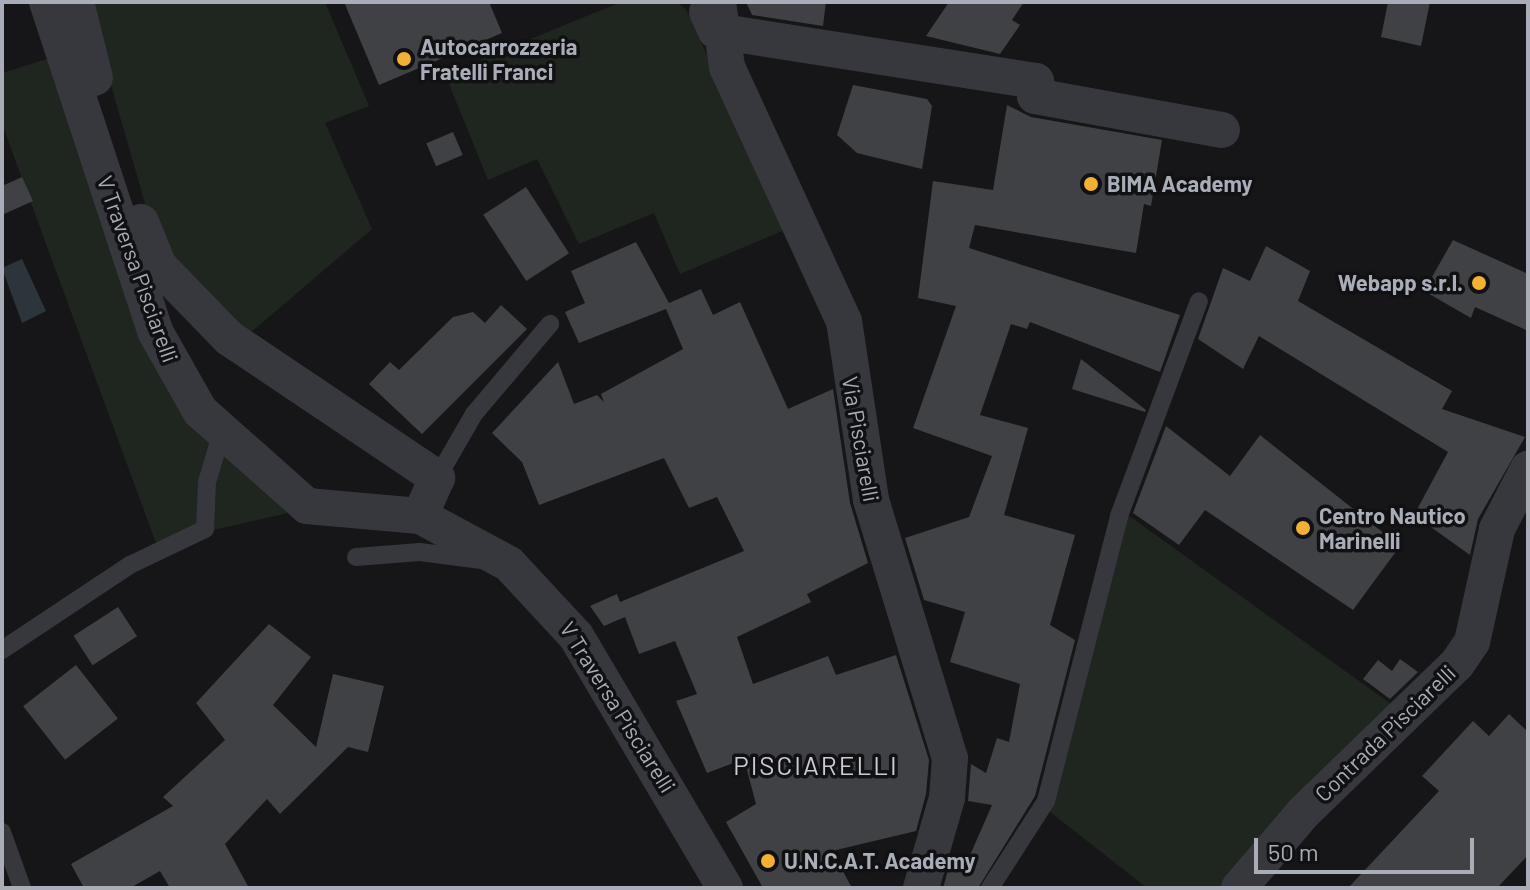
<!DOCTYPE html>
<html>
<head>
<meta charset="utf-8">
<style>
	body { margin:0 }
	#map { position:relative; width:1530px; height:890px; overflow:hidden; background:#161618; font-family:Barlow,sans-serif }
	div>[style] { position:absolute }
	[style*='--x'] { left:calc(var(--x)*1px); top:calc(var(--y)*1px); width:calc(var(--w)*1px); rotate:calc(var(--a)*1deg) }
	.green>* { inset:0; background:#1e261f }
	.water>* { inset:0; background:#2c353c }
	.building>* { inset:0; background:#404145; transform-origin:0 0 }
	.lane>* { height:18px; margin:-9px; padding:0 9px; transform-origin:9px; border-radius:9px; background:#37383d }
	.street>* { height:36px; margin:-18px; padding:0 18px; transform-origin:18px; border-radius:18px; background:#37383d }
	.dots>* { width:22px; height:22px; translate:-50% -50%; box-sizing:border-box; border:4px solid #111113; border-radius:50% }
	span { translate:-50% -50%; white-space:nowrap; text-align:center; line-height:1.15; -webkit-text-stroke:7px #111113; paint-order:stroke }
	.poi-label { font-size:22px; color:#a8adb8; font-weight:700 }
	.left { translate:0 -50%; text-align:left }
	.right { translate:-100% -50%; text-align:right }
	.street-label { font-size:22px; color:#a8adb8 }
	.quarter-label { font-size:26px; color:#c9ccd4; letter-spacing:2px }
	.frame { position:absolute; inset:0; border:4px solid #a8adb8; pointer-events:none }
	.scale { position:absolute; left:1254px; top:838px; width:220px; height:36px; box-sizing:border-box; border:4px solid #a8adb8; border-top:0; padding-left:10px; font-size:24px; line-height:28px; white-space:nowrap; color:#a8adb8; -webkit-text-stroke:6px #111113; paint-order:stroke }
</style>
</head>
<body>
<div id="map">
	<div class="green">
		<div style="clip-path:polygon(87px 2px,325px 2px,369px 106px,325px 123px,372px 229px,242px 340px,155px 238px)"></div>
		<div style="clip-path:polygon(621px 2px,676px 2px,686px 9px,787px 229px,680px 274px,654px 213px,579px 244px,537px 159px,488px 180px,445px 74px)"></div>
		<div style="clip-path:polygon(53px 57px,156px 354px,288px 513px,156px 543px,2px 124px,2px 73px)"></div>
		<div style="clip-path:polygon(1128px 515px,1398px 709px,1227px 888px,1147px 888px,1050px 812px)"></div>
	</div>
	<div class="water">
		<div style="clip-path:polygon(22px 259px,46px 311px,22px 323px,2px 268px)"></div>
	</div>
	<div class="building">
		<div style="clip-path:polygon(344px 2px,489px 2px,502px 33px,379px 85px)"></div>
		<div style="clip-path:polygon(746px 2px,826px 2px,823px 26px,752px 15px)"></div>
		<div style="clip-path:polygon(949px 2px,1024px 2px,1012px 20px,1020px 25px,1000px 54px,926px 36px)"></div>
		<div style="clip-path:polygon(1388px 2px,1430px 2px,1421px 46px,1381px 37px)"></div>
		<div style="clip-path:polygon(853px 85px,927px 99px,932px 106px,922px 169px,857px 153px,837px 135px)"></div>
		<div style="clip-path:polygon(1007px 105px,1031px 117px,1162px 140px,1151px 206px,1144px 204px,1136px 253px,975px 225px,969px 248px,1180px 315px,1160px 372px,1030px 322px,1027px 329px,1011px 324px,980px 415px,1028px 428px,1004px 515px,1075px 535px,1050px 625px,1075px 640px,1035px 796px,978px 888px,943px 888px,952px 856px,967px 862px,992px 805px,968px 801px,971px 764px,986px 773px,997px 738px,1009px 742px,1020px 684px,950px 662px,965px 612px,924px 600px,905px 538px,969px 517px,992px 456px,913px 428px,956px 306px,918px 298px,933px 181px,993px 190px)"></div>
		<div style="left:453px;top:132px;width:25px;height:29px;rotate:67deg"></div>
		<div style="clip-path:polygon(22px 177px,33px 201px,2px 215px,2px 186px)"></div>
		<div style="left:526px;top:187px;width:79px;height:51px;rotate:57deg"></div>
		<div style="clip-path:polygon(1453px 240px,1528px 274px,1528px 331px,1475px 307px,1471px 318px,1424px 291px)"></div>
		<div style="clip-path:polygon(636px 242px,669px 303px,701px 289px,713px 315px,740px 302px,788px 409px,833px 389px,850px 503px,868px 563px,807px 594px,811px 602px,737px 637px,753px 684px,828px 656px,836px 675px,896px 655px,929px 760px,926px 794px,916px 831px,832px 851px,852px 888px,763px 888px,726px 822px,756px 804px,744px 759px,707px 773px,676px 701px,697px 694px,675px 641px,639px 654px,625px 617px,604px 626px,590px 606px,617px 594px,620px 602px,744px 551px,717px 497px,689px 508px,664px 458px,539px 505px,522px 462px,492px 433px,558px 362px,574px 404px,597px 395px,604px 402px,601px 394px,683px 349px,666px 309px,579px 343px,565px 312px,585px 303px,571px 271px)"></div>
		<div style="clip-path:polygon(1266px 246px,1310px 271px,1298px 301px,1452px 391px,1442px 409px,1525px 437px,1478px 519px,1470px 555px,1414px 515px,1448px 452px,1259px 336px,1243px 369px,1198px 339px,1223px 268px,1250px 281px)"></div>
		<div style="clip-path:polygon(501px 305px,527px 329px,422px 434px,369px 384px,390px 362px,399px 370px,453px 317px,473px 312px,485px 323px)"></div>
		<div style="clip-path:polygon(1081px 359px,1146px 410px,1145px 412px,1072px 389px)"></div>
		<div style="clip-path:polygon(1166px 426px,1230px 476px,1260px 435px,1400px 546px,1353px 610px,1205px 510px,1179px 545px,1133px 513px)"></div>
		<div style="left:118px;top:607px;width:35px;height:53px;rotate:57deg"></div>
		<div style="clip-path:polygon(269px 624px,311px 657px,273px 705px,316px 747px,333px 674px,384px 686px,368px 752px,348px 747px,280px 814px,267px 799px,225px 844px,249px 888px,170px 888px,160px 871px,130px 888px,84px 888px,71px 864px,173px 806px,163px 797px,225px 740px,196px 703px)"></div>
		<div style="clip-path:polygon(1400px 659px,1418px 672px,1390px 699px,1363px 679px,1378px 660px,1392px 671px)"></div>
		<div style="left:76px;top:665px;width:68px;height:67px;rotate:52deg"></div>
		<div style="clip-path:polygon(1509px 714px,1528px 732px,1528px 855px,1497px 888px,1348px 888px,1439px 791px,1422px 776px,1473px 721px,1489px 736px)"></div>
	</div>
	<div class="lane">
		<div style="--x:437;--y:478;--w:74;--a:-60"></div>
		<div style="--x:474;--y:414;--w:118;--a:-49.8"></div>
		<div style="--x:356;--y:557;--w:64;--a:-4.5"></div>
		<div style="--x:420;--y:552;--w:62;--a:7.5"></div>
		<div style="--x:2;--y:650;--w:154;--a:-33.6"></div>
		<div style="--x:130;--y:565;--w:83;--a:-25.6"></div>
		<div style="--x:205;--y:529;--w:47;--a:-87.6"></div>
		<div style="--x:207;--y:482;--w:52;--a:-73.3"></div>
		<div style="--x:2;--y:832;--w:59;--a:70.3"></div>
		<div style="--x:990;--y:888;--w:103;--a:-57.2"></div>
		<div style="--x:1046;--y:801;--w:294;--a:-75.6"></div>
		<div style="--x:1119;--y:516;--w:229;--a:-69.6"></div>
	</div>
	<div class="street">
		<div style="--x:47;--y:2;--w:348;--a:71.8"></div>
		<div style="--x:156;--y:333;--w:90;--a:60.6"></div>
		<div style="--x:200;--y:411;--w:143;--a:41.6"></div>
		<div style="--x:307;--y:506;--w:113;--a:5.1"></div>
		<div style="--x:420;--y:516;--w:101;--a:28.3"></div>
		<div style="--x:509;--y:564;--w:98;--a:47.1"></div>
		<div style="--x:576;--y:636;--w:293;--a:59.4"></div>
		<div style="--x:76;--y:2;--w:78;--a:76"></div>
		<div style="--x:718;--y:2;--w:66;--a:82.1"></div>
		<div style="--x:727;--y:67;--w:280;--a:65.3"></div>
		<div style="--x:844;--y:321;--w:181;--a:81.4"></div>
		<div style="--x:871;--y:500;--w:270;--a:73"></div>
		<div style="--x:950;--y:758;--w:40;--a:94.3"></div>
		<div style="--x:947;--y:798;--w:94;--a:106.1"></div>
		<div style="--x:707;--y:12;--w:21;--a:65"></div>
		<div style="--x:716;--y:31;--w:324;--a:8.9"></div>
		<div style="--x:1036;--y:81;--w:15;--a:94"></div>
		<div style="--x:1035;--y:96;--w:190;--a:10.3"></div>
		<div style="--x:141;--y:222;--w:48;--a:67.8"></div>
		<div style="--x:159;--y:266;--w:100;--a:45.8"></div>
		<div style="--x:229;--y:338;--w:251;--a:33.9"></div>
		<div style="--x:437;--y:478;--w:42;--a:114.1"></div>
		<div style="--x:1239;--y:888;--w:99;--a:-49.5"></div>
		<div style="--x:1303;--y:813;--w:214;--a:-44.1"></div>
		<div style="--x:1457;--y:664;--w:27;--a:-56"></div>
		<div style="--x:1472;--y:642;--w:116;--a:-77.5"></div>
		<div style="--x:1497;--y:529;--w:68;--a:-62.7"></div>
	</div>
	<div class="dots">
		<div style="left:404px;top:59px;background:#f2b134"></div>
		<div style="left:1091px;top:184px;background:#f2b134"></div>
		<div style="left:1479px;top:283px;background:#f2b134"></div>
		<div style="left:1303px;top:528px;background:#f2b134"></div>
		<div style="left:768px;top:861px;background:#f2b134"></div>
	</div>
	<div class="poi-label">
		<span class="left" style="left:420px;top:59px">Autocarrozzeria<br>Fratelli Franci</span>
		<span class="left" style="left:1107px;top:184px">BIMA Academy</span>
		<span class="right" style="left:1463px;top:283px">Webapp s.r.l.</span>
		<span class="left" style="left:1319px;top:528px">Centro Nautico<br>Marinelli</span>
		<span class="left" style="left:784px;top:861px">U.N.C.A.T. Academy</span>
	</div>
	<div class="street-label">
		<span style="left:138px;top:269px;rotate:70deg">V Traversa Pisciarelli</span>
		<span style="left:861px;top:439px;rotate:80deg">Via Pisciarelli</span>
		<span style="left:618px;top:707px;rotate:58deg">V Traversa Pisciarelli</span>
		<span style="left:1385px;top:733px;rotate:-44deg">Contrada Pisciarelli</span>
	</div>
	<div class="quarter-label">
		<span style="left:816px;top:765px">PISCIARELLI</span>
	</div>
	<div class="frame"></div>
	<div class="scale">50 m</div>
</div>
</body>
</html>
